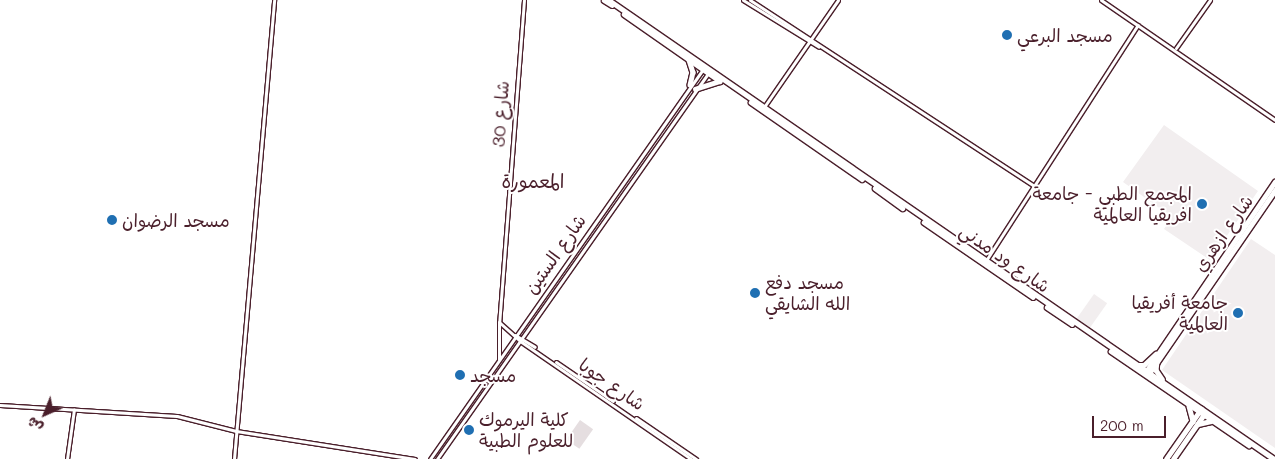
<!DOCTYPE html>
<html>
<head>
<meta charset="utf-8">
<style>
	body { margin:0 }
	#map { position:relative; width:1275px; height:459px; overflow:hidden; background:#fff; font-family:Mali,"Playpen Sans Arabic",sans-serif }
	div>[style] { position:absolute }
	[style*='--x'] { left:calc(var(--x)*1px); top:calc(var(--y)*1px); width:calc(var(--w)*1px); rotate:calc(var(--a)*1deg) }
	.built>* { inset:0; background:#f2eeef; transform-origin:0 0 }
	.green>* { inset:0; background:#e5dee0; transform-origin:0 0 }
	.roads { filter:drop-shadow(1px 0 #4a1f2b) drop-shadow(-1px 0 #4a1f2b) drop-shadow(0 1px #4a1f2b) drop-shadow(0 -1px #4a1f2b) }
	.tertiary>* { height:3px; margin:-1.5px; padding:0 1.5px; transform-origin:1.5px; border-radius:1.5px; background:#fff }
	.secondary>* { height:3px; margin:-1.5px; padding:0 1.5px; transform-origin:1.5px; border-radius:1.5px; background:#fff }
	.primary>* { height:4.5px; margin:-2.25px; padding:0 2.25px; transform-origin:2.25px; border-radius:2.25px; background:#fff }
	.trunk>* { height:4.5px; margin:-2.25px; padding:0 2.25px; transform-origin:2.25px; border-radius:2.25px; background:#fff }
	.dots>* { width:14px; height:14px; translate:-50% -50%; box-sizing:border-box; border:2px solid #fff; border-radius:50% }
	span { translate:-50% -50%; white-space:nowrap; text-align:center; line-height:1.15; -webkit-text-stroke:4px #fff; paint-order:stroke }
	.poi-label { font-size:18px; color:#4a1f2b }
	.left { translate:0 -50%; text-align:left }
	.right { translate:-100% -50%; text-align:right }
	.street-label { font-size:18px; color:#4a1f2b }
	.neighbourhood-label { font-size:19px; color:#4a1f2b }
	.north { position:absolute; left:20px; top:389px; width:50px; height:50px; -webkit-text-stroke:4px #fff; paint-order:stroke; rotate:224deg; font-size:14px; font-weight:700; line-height:20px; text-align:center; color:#4a1f2b }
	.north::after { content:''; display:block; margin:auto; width:18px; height:22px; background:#4a1f2b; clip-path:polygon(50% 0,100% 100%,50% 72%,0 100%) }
	.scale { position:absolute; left:1092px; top:416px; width:74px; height:22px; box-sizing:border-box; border:2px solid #4a1f2b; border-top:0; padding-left:6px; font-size:15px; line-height:18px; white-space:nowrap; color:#4a1f2b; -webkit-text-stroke:4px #fff; paint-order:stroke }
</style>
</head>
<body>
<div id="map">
	<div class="built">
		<div style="clip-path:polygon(1164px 125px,1258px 191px,1210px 260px,1164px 229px,1172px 217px,1123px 182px)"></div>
		<div style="clip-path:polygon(1251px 239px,1275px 255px,1275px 448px,1162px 370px)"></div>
		<div style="left:1094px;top:294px;width:16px;height:30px;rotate:35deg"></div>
	</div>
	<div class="green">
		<div style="left:580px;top:420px;width:16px;height:24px;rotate:35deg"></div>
	</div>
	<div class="roads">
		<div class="tertiary">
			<div style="--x:524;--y:0;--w:323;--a:94.4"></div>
			<div style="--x:499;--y:322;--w:28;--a:42"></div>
			<div style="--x:520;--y:341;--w:208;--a:34.6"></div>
			<div style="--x:743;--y:0;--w:89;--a:31.7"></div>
			<div style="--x:750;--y:0;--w:342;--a:33.2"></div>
			<div style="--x:1101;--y:0;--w:211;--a:34.6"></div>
			<div style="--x:1176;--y:48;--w:59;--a:-54.7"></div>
			<div style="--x:764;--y:107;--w:130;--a:-55.3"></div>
			<div style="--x:985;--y:262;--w:282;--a:-57.2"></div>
			<div style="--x:515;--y:335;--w:23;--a:31"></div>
			<div style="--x:556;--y:362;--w:69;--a:34.4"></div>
			<div style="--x:0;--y:405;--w:177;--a:3.6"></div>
			<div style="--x:177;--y:416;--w:61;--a:14.3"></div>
			<div style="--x:236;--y:431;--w:181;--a:8.9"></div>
			<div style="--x:636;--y:418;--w:73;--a:34.3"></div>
			<div style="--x:67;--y:459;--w:50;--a:-82"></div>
			<div style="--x:234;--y:459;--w:461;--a:-85"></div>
		</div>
		<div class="secondary">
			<div style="--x:499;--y:322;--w:37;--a:90"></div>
			<div style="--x:430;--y:459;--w:476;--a:-55"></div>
			<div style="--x:437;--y:459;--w:472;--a:-54.9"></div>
		</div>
		<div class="primary">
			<div style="--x:1145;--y:373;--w:231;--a:-55.8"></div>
			<div style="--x:1148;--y:375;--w:224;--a:-55.5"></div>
			<div style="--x:1166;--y:459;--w:61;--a:-55"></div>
			<div style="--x:1173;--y:459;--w:56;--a:-55.2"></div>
		</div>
		<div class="trunk">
			<div style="--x:604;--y:0;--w:9;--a:32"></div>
			<div style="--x:609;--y:0;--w:808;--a:34.61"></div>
			<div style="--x:624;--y:14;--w:117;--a:34.9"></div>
			<div style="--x:689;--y:60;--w:13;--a:72"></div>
			<div style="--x:693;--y:72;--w:13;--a:103"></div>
			<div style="--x:695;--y:89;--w:25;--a:-18"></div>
			<div style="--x:751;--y:102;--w:135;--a:34.7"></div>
			<div style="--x:875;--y:188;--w:34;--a:36"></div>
			<div style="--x:924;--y:222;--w:132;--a:34.5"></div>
			<div style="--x:1047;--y:307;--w:30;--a:34"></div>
			<div style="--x:1111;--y:351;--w:167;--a:34.3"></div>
			<div style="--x:1157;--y:361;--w:9;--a:96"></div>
			<div style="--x:1156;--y:370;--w:11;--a:56"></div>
			<div style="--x:1137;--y:365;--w:7;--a:0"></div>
			<div style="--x:1144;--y:365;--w:16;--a:-43"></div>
			<div style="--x:1189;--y:406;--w:16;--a:75"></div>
			<div style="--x:1198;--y:424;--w:13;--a:-13"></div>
		</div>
	</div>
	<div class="dots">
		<div style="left:1007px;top:35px;background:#1f6fb2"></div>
		<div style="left:1202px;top:204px;background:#1f6fb2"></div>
		<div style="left:112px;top:220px;background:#1f6fb2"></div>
		<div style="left:755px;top:293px;background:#1f6fb2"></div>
		<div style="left:1238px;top:313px;background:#1f6fb2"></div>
		<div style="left:460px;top:375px;background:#1f6fb2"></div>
		<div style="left:469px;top:430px;background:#1f6fb2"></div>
	</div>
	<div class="poi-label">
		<span class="left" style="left:1017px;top:35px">مسجد البرعي</span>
		<span class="right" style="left:1192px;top:204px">المجمع الطبي - جامعة<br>افريقيا العالمية</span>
		<span class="left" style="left:122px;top:220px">مسجد الرضوان</span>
		<span class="left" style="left:765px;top:293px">مسجد دفع<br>الله الشايقي</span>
		<span class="right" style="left:1228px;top:313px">جامعة أفريقيا<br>العالمية</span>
		<span class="left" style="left:470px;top:375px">مسجد</span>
		<span class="left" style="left:479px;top:430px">كلية اليرموك<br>للعلوم الطبية</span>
	</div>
	<div class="street-label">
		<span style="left:500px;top:114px;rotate:-86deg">شارع 30</span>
		<span style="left:1223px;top:233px;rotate:-55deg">شارع ازهري</span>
		<span style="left:555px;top:254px;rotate:-55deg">شارع الستين</span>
		<span style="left:1005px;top:258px;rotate:35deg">شارع ود مدني</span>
		<span style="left:612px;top:384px;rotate:35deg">شارع جوبا</span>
	</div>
	<div class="neighbourhood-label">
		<span style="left:533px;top:181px">المعمورة</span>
	</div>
	<div class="north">ش</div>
	<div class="scale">200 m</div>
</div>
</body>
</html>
